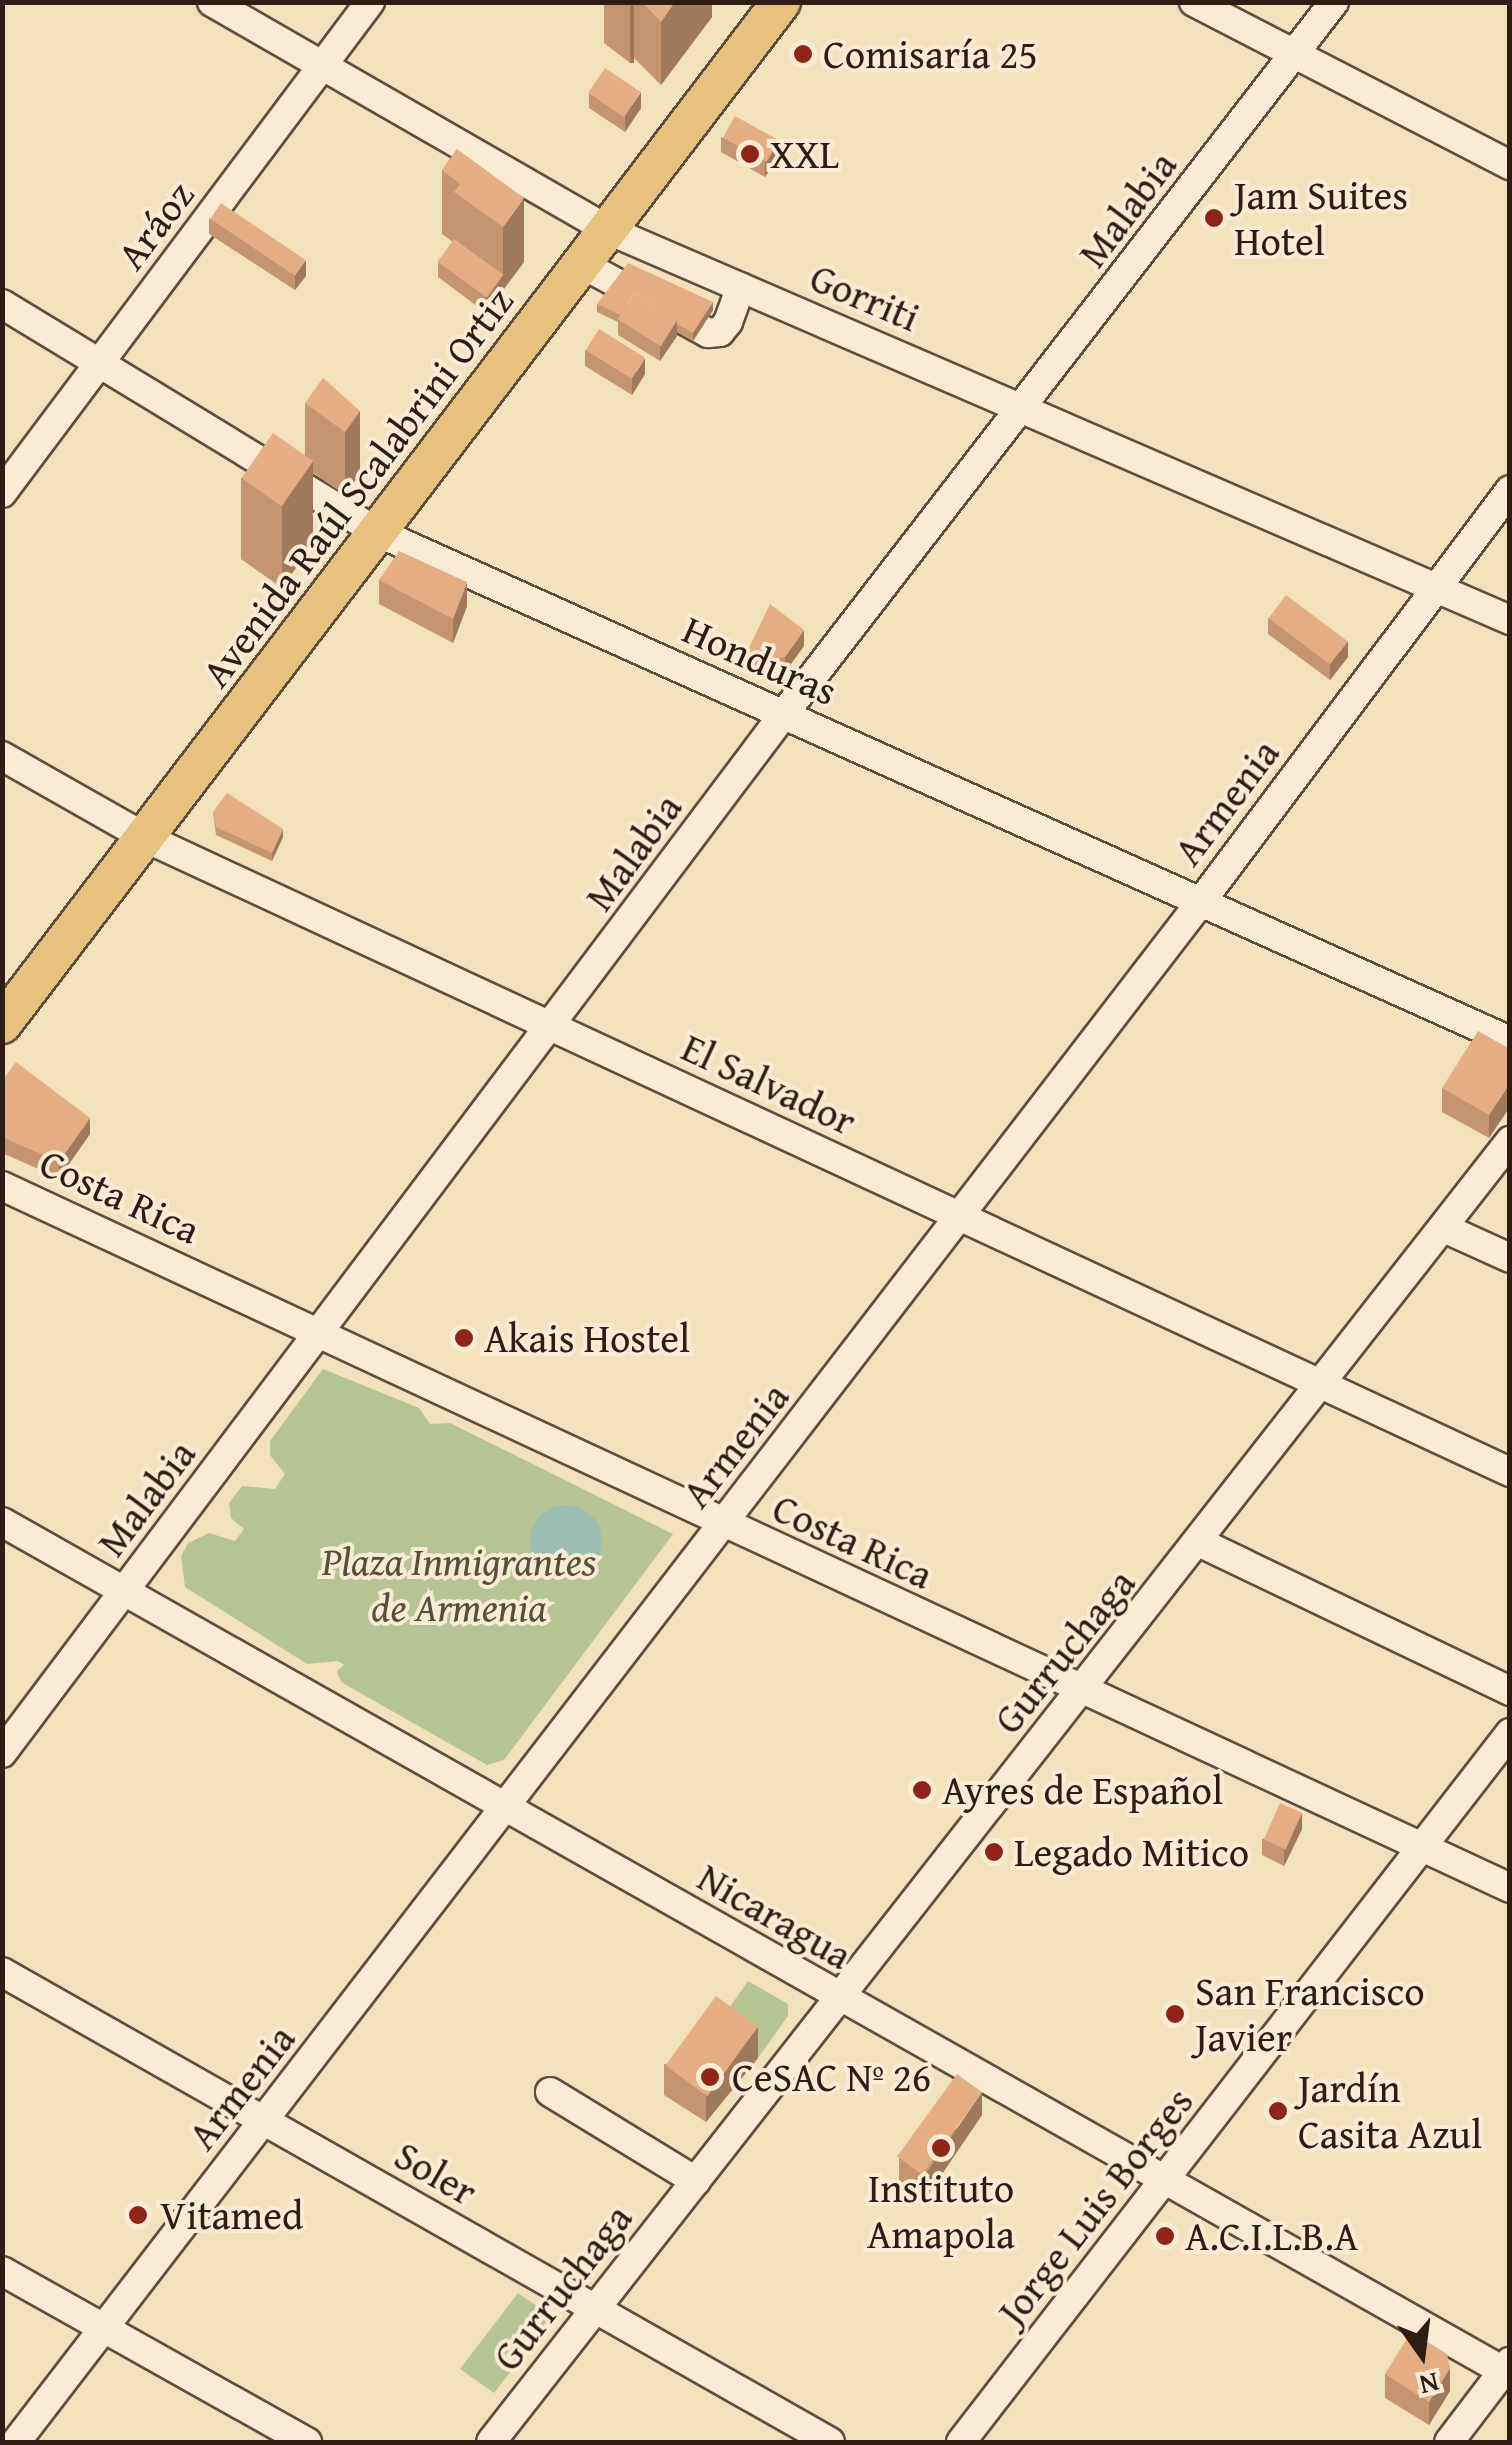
<!DOCTYPE html>
<html>
<head>
<meta charset="utf-8">
<style>
	body { margin:0 }
	#map { position:relative; width:1512px; height:2445px; overflow:hidden; background:#f2e2bb; font-family:"Gentium Book Plus",serif }
	div>[style] { position:absolute }
	[style*='--x'] { left:calc(var(--x)*1px); top:calc(var(--y)*1px); width:calc(var(--w)*1px); rotate:calc(var(--a)*1deg) }
	.green>* { inset:0; background:#b6c494 }
	.water>* { inset:0; background:#9bbdb3 }
	.round { border-radius:50% }
	.roads { filter:drop-shadow(2px 0 #5e4e3e) drop-shadow(-2px 0 #5e4e3e) drop-shadow(0 2px #5e4e3e) drop-shadow(0 -2px #5e4e3e) }
	.minor>* { height:28px; margin:-14px; padding:0 14px; transform-origin:14px; border-radius:14px; background:#f7ecd3 }
	.major>* { height:38px; margin:-19px; padding:0 19px; transform-origin:19px; border-radius:19px; background:#e9c17e }
	.wall>* { inset:0; background:#c59571 }
	.shaded-wall>* { inset:0; background:#a0795c; transform-origin:0 0 }
	.building>* { inset:0; background:#e5ad83; transform-origin:0 0 }
	.dots>* { width:28px; height:28px; translate:-50% -50%; box-sizing:border-box; border:5px solid #f7ecd3; border-radius:50% }
	span { translate:-50% -50%; white-space:nowrap; text-align:center; line-height:1.15; -webkit-text-stroke:8px #f7ecd3; paint-order:stroke }
	.poi-label { font-size:40px; color:#2d1d14 }
	.left { translate:0 -50%; text-align:left }
	.street-label { font-size:40px; color:#2d1d14 }
	.park-label { font-size:40px; color:#564f3a; font-style:italic }
	.frame { position:absolute; inset:0; border:5px solid #2d1d14; pointer-events:none }
	.north { position:absolute; left:1372px; top:2305px; width:100px; height:100px; -webkit-text-stroke:8px #f7ecd3; paint-order:stroke; rotate:166deg; font-size:28px; font-weight:700; line-height:40px; text-align:center; color:#2d1d14 }
	.north::after { content:''; display:block; margin:auto; width:35px; height:45px; background:#2d1d14; clip-path:polygon(50% 0,100% 100%,50% 72%,0 100%) }
</style>
</head>
<body>
<div id="map">
	<div class="green">
		<div style="clip-path:polygon(323px 1369px,419px 1408px,430px 1424px,450px 1423px,673px 1534px,504px 1760px,487px 1765px,341px 1682px,337px 1671px,344px 1665px,338px 1661px,307px 1664px,185px 1587px,181px 1556px,188px 1543px,209px 1533px,235px 1541px,244px 1529px,231px 1518px,229px 1503px,242px 1486px,275px 1489px,285px 1474px,270px 1455px,270px 1441px)"></div>
		<div style="clip-path:polygon(748px 1981px,788px 2004px,788px 2016px,758px 2058px,716px 2027px)"></div>
		<div style="clip-path:polygon(518px 2293px,544px 2311px,548px 2324px,494px 2393px,460px 2369px)"></div>
	</div>
	<div class="water">
		<div class="round" style="left:530px;top:1505px;width:72px;height:72px"></div>
	</div>
	<div class="roads">
		<div class="minor">
			<div style="--x:212;--y:2;--w:457;--a:29.9"></div>
			<div style="--x:608;--y:230;--w:983;--a:23.38"></div>
			<div style="--x:1194;--y:2;--w:356;--a:27.3"></div>
			<div style="--x:582;--y:264;--w:144;--a:28.7"></div>
			<div style="--x:708;--y:333;--w:12;--a:-5"></div>
			<div style="--x:720;--y:332;--w:13;--a:-51"></div>
			<div style="--x:728;--y:322;--w:37;--a:-70"></div>
			<div style="--x:2;--y:304;--w:439;--a:31.3"></div>
			<div style="--x:377;--y:532;--w:1242;--a:24.19"></div>
			<div style="--x:2;--y:493;--w:614;--a:-53.15"></div>
			<div style="--x:2;--y:756;--w:168;--a:29.6"></div>
			<div style="--x:148;--y:839;--w:1502;--a:24.93"></div>
			<div style="--x:2;--y:1186;--w:1663;--a:24.96"></div>
			<div style="--x:1444;--y:1228;--w:72;--a:24.4"></div>
			<div style="--x:2;--y:1522;--w:1733;--a:29.49"></div>
			<div style="--x:1201;--y:1543;--w:343;--a:25.6"></div>
			<div style="--x:2;--y:1753;--w:1299;--a:-53.04"></div>
			<div style="--x:783;--y:715;--w:901;--a:-52.3"></div>
			<div style="--x:2;--y:1972;--w:952;--a:29.58"></div>
			<div style="--x:550;--y:2092;--w:171;--a:31.4"></div>
			<div style="--x:2;--y:2271;--w:350;--a:29.3"></div>
			<div style="--x:16;--y:2442;--w:1942;--a:-52.43"></div>
			<div style="--x:1200;--y:903;--w:516;--a:-53.11"></div>
			<div style="--x:491;--y:2442;--w:1653;--a:-51.93"></div>
			<div style="--x:961;--y:2442;--w:897;--a:-52.25"></div>
			<div style="--x:1449;--y:2442;--w:101;--a:-52.7"></div>
		</div>
		<div class="major">
			<div style="--x:2;--y:1024;--w:1285;--a:-52.68"></div>
		</div>
	</div>
	<div class="wall">
		<div style="clip-path:polygon(604px 2px,712px 2px,712px 17px,661px 85px,634px 58px,630px 63px,604px 43px)"></div>
		<div style="clip-path:polygon(589px 93px,641px 108px,625px 132px,589px 108px)"></div>
		<div style="clip-path:polygon(721px 137px,779px 156px,765px 177px,721px 152px)"></div>
		<div style="clip-path:polygon(457px 149px,524px 262px,486px 313px,438px 277px,438px 262px,453px 242px,442px 234px,442px 170px)"></div>
		<div style="clip-path:polygon(209px 218px,306px 276px,295px 290px,209px 234px)"></div>
		<div style="clip-path:polygon(597px 304px,713px 310px,693px 341px,677px 332px,677px 336px,660px 361px,618px 335px,618px 322px,597px 312px)"></div>
		<div style="clip-path:polygon(585px 350px,645px 374px,632px 395px,585px 366px)"></div>
		<div style="clip-path:polygon(305px 403px,360px 411px,360px 474px,345px 495px,313px 473px,313px 543px,282px 588px,241px 559px,241px 478px,305px 455px)"></div>
		<div style="clip-path:polygon(379px 580px,467px 606px,453px 643px,379px 604px)"></div>
		<div style="clip-path:polygon(1268px 618px,1348px 657px,1330px 680px,1268px 634px)"></div>
		<div style="clip-path:polygon(804px 646px,785px 672px,769px 675px,748px 666px,748px 650px)"></div>
		<div style="clip-path:polygon(213px 812px,283px 837px,272px 861px,216px 835px)"></div>
		<div style="clip-path:polygon(1510px 1049px,1489px 1138px,1442px 1112px,1442px 1088px)"></div>
		<div style="clip-path:polygon(2px 1081px,90px 1134px,59px 1178px,2px 1153px)"></div>
		<div style="clip-path:polygon(1302px 1829px,1284px 1866px,1262px 1855px,1262px 1839px)"></div>
		<div style="clip-path:polygon(758px 2058px,706px 2122px,664px 2095px,664px 2064px)"></div>
		<div style="clip-path:polygon(982px 2115px,925px 2199px,899px 2181px,899px 2158px)"></div>
		<div style="clip-path:polygon(1385px 2374px,1450px 2391px,1429px 2425px,1385px 2398px)"></div>
	</div>
	<div class="shaded-wall">
		<div style="left:630px;top:2px;width:4px;height:61px"></div>
		<div style="clip-path:polygon(675px 2px,712px 2px,712px 17px,661px 85px,661px 22px)"></div>
		<div style="clip-path:polygon(641px 92px,641px 108px,625px 132px,625px 116px)"></div>
		<div style="clip-path:polygon(779px 140px,779px 156px,765px 177px,765px 161px)"></div>
		<div style="clip-path:polygon(524px 198px,524px 262px,486px 313px,486px 297px,503px 275px,503px 227px)"></div>
		<div style="clip-path:polygon(306px 260px,306px 276px,295px 290px,295px 275px)"></div>
		<div style="clip-path:polygon(713px 302px,713px 310px,693px 341px,693px 333px)"></div>
		<div style="clip-path:polygon(677px 320px,677px 336px,660px 361px,660px 346px)"></div>
		<div style="clip-path:polygon(645px 358px,645px 374px,632px 395px,632px 379px)"></div>
		<div style="clip-path:polygon(360px 411px,360px 474px,345px 495px,345px 432px)"></div>
		<div style="clip-path:polygon(313px 461px,313px 543px,282px 588px,282px 506px)"></div>
		<div style="clip-path:polygon(467px 582px,467px 606px,453px 643px,453px 619px)"></div>
		<div style="clip-path:polygon(804px 630px,804px 646px,785px 672px,785px 657px)"></div>
		<div style="clip-path:polygon(1348px 641px,1348px 657px,1330px 680px,1330px 664px)"></div>
		<div style="clip-path:polygon(283px 829px,283px 837px,272px 861px,272px 853px)"></div>
		<div style="clip-path:polygon(1510px 1083px,1510px 1107px,1489px 1138px,1489px 1115px)"></div>
		<div style="clip-path:polygon(90px 1118px,90px 1134px,59px 1178px,59px 1162px)"></div>
		<div style="clip-path:polygon(1302px 1813px,1302px 1829px,1284px 1866px,1284px 1850px)"></div>
		<div style="clip-path:polygon(758px 2027px,758px 2058px,706px 2122px,706px 2091px)"></div>
		<div style="clip-path:polygon(982px 2092px,982px 2115px,925px 2199px,925px 2175px)"></div>
		<div style="clip-path:polygon(1450px 2368px,1450px 2391px,1429px 2425px,1429px 2402px)"></div>
	</div>
	<div class="building">
		<div style="clip-path:polygon(642px 2px,675px 2px,661px 22px)"></div>
		<div style="left:605px;top:68px;width:43px;height:30px;rotate:34deg"></div>
		<div style="left:735px;top:116px;width:50px;height:25px;rotate:29deg"></div>
		<div style="clip-path:polygon(457px 149px,524px 198px,503px 227px,454px 192px,460px 184px,442px 170px)"></div>
		<div style="left:221px;top:203px;width:102px;height:19px;rotate:34deg"></div>
		<div style="left:454px;top:239px;width:61px;height:28px;rotate:36deg"></div>
		<div style="clip-path:polygon(628px 263px,713px 302px,693px 333px,677px 324px,677px 320px,634px 293px,620px 315px,597px 304px)"></div>
		<div style="left:634px;top:293px;width:51px;height:31px;rotate:32deg"></div>
		<div style="left:599px;top:329px;width:54px;height:25px;rotate:32deg"></div>
		<div style="clip-path:polygon(323px 378px,360px 411px,345px 432px,305px 403px)"></div>
		<div style="left:273px;top:433px;width:49px;height:55px;rotate:35deg"></div>
		<div style="clip-path:polygon(399px 551px,467px 582px,453px 619px,379px 580px)"></div>
		<div style="left:1286px;top:595px;width:77px;height:29px;rotate:37deg"></div>
		<div style="clip-path:polygon(770px 604px,804px 630px,785px 657px,769px 659px,748px 650px)"></div>
		<div style="clip-path:polygon(227px 793px,283px 829px,272px 853px,216px 827px,213px 812px)"></div>
		<div style="clip-path:polygon(1478px 1031px,1510px 1049px,1510px 1083px,1489px 1115px,1442px 1088px)"></div>
		<div style="clip-path:polygon(16px 1062px,90px 1118px,59px 1162px,2px 1137px,2px 1081px)"></div>
		<div style="left:1280px;top:1803px;width:24px;height:40px;rotate:24deg"></div>
		<div style="left:716px;top:1996px;width:52px;height:86px;rotate:36deg"></div>
		<div style="left:957px;top:2074px;width:31px;height:102px;rotate:36deg"></div>
		<div style="clip-path:polygon(1411px 2332px,1447px 2354px,1450px 2368px,1429px 2402px,1385px 2374px)"></div>
	</div>
	<div class="dots">
		<div style="left:803px;top:54px;background:#8f2418"></div>
		<div style="left:750px;top:154px;background:#8f2418"></div>
		<div style="left:1214px;top:218px;background:#8f2418"></div>
		<div style="left:464px;top:1338px;background:#8f2418"></div>
		<div style="left:922px;top:1790px;background:#8f2418"></div>
		<div style="left:994px;top:1852px;background:#8f2418"></div>
		<div style="left:1175px;top:2014px;background:#8f2418"></div>
		<div style="left:710px;top:2077px;background:#8f2418"></div>
		<div style="left:1278px;top:2111px;background:#8f2418"></div>
		<div style="left:941px;top:2148px;background:#8f2418"></div>
		<div style="left:138px;top:2215px;background:#8f2418"></div>
		<div style="left:1165px;top:2236px;background:#8f2418"></div>
	</div>
	<div class="poi-label">
		<span class="left" style="left:823px;top:54px">Comisaría 25</span>
		<span class="left" style="left:770px;top:154px">XXL</span>
		<span class="left" style="left:1234px;top:218px">Jam Suites<br>Hotel</span>
		<span class="left" style="left:484px;top:1338px">Akais Hostel</span>
		<span class="left" style="left:942px;top:1790px">Ayres de Español</span>
		<span class="left" style="left:1014px;top:1852px">Legado Mitico</span>
		<span class="left" style="left:1195px;top:2014px">San Francisco<br>Javier</span>
		<span class="left" style="left:732px;top:2077px">CeSAC Nº 26</span>
		<span class="left" style="left:1298px;top:2111px">Jardín<br>Casita Azul</span>
		<span style="left:941px;top:2211px">Instituto<br>Amapola</span>
		<span class="left" style="left:160px;top:2215px">Vitamed</span>
		<span class="left" style="left:1185px;top:2236px">A.C.I.L.B.A</span>
	</div>
	<div class="street-label">
		<span style="left:1127px;top:209px;rotate:-53deg">Malabia</span>
		<span style="left:155px;top:225px;rotate:-53deg">Aráoz</span>
		<span style="left:865px;top:297px;rotate:23deg">Gorriti</span>
		<span style="left:357px;top:487px;rotate:-53deg">Avenida Raúl Scalabrini Ortiz</span>
		<span style="left:760px;top:660px;rotate:24deg">Honduras</span>
		<span style="left:1226px;top:802px;rotate:-53deg">Armenia</span>
		<span style="left:633px;top:852px;rotate:-54deg">Malabia</span>
		<span style="left:769px;top:1084px;rotate:25deg">El Salvador</span>
		<span style="left:120px;top:1196px;rotate:25deg">Costa Rica</span>
		<span style="left:735px;top:1445px;rotate:-52deg">Armenia</span>
		<span style="left:146px;top:1498px;rotate:-53deg">Malabia</span>
		<span style="left:853px;top:1541px;rotate:25deg">Costa Rica</span>
		<span style="left:1064px;top:1651px;rotate:-51deg">Gurruchaga</span>
		<span style="left:775px;top:1916px;rotate:30deg">Nicaragua</span>
		<span style="left:241px;top:2087px;rotate:-52deg">Armenia</span>
		<span style="left:436px;top:2173px;rotate:30deg">Soler</span>
		<span style="left:1095px;top:2206px;rotate:-52deg">Jorge Luis Borges</span>
		<span style="left:562px;top:2287px;rotate:-52deg">Gurruchaga</span>
	</div>
	<div class="park-label">
		<span style="left:459px;top:1584px">Plaza Inmigrantes<br>de Armenia</span>
	</div>
	<div class="frame"></div>
	<div class="north">N</div>
</div>
</body>
</html>
